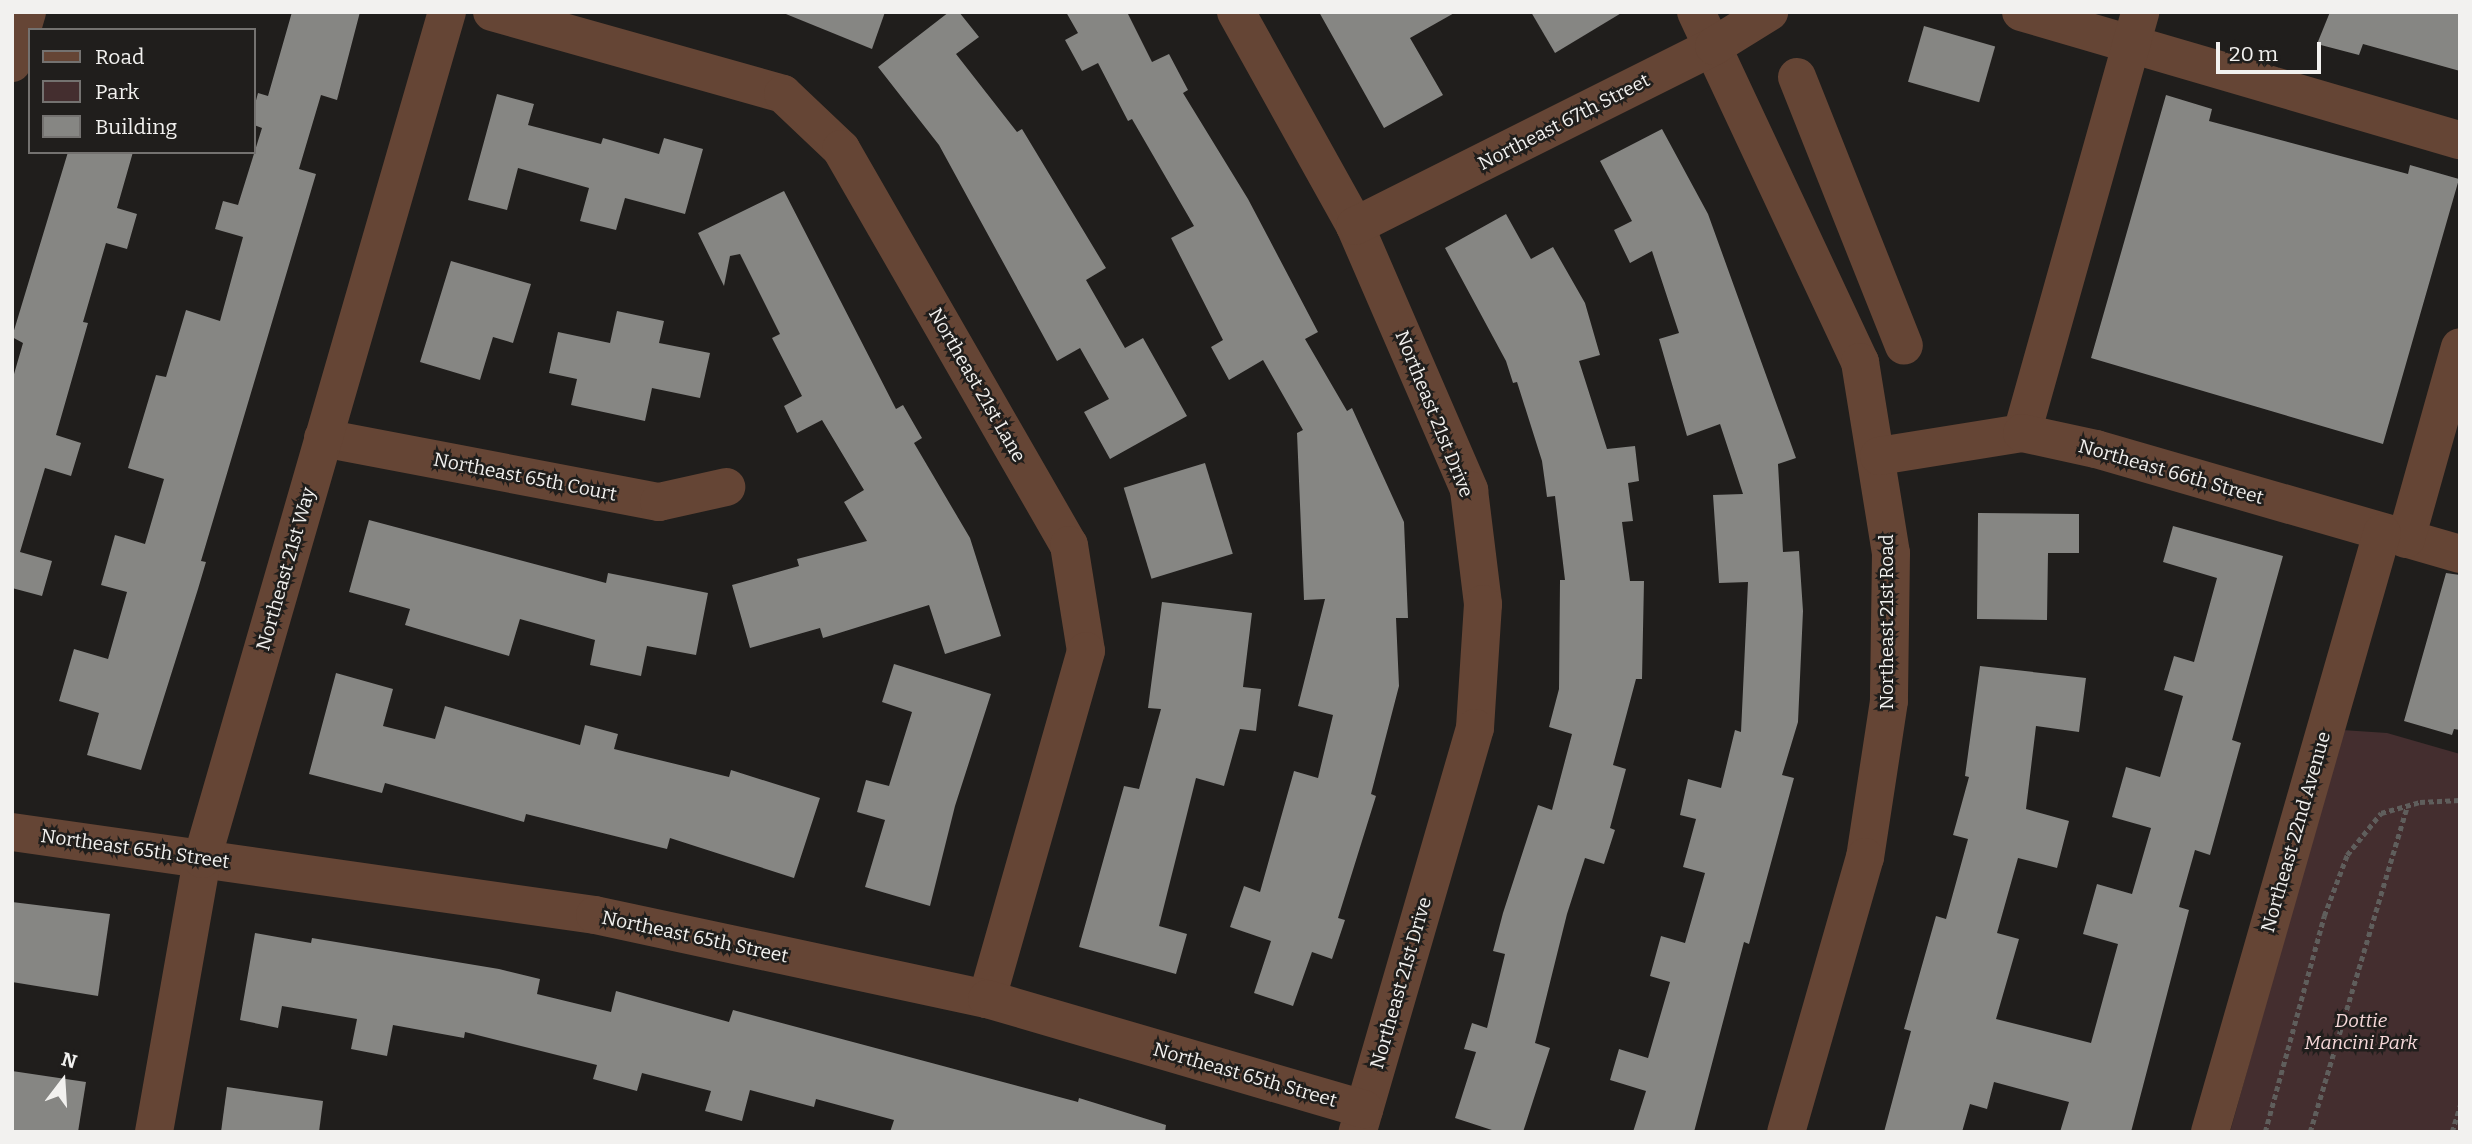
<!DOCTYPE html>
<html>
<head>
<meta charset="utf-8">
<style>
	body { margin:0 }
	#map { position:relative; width:2472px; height:1144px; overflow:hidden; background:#201e1c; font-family:Bitter,serif }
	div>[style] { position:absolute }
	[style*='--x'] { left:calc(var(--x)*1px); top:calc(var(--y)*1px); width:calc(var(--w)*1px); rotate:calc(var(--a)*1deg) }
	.green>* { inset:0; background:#442e2f }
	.building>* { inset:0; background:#868683; transform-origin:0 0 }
	.path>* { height:4.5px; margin-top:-2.25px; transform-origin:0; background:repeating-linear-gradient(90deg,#5f5e5c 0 5px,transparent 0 8.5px) }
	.minor>* { height:38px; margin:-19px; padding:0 19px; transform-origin:19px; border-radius:19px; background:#654535 }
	span { translate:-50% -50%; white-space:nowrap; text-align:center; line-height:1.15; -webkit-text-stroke:5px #201e1c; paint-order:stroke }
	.street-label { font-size:19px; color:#f2f1ef }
	.park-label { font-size:19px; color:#f6d8d9; font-style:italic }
	.frame { position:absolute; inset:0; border:14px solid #f2f1ef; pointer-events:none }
	.legend { position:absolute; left:28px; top:28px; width:228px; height:126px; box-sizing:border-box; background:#201e1c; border:2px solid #747270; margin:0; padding:9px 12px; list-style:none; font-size:21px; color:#f2f1ef }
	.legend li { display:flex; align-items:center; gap:14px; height:35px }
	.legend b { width:35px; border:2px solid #747270 }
	.north { position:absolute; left:28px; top:1046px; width:70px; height:70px; -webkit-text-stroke:5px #201e1c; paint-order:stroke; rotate:17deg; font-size:19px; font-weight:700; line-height:28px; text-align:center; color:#f2f1ef }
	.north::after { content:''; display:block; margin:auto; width:24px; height:32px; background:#f2f1ef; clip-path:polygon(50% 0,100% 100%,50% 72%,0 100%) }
	.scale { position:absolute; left:2216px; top:42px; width:105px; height:32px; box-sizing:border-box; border:4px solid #f2f1ef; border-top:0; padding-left:9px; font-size:21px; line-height:24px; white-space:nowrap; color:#f2f1ef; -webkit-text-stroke:5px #201e1c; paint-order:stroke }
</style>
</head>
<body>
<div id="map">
	<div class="green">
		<div style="clip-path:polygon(2342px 730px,2387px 733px,2460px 754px,2460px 1132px,2230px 1132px)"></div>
	</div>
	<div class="building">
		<div style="clip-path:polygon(292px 12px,360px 12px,337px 100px,321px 95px,299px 169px,316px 174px,201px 561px,206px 562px,198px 589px,141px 770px,87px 755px,99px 713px,59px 701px,74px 649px,108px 659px,127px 592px,101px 585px,115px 535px,145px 544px,164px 479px,128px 468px,156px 375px,166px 377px,186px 310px,220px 321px,243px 237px,215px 229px,223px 201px,238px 205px,262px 128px,254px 125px,254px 108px,258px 93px,268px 96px)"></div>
		<div style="clip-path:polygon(781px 12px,885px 12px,872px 49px)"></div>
		<div style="clip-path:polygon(949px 12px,959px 12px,979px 37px,956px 54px,1017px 132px,1022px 129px,1106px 268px,1086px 280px,1125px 348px,1143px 338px,1187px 416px,1110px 459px,1084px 412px,1109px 399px,1080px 348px,1057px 361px,939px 145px,878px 67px)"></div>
		<div style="clip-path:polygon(1066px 12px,1127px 12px,1152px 62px,1169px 54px,1188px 90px,1183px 93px,1248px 199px,1318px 332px,1305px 339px,1347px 411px,1352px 408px,1404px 522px,1408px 618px,1396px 618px,1399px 686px,1371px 794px,1376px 796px,1338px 918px,1345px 920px,1332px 959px,1312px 952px,1293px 1006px,1254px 993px,1271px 941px,1230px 927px,1244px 886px,1260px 892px,1294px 771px,1318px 778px,1333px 715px,1298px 706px,1325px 599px,1304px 600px,1297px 433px,1303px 430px,1263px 360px,1229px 380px,1211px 347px,1223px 340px,1171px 238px,1194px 226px,1132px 119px,1128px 121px,1098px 63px,1082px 71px,1065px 40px,1078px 33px)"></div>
		<div style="clip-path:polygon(1319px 12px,1456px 12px,1410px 38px,1443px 95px,1384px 128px)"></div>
		<div style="clip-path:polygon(1531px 12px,1623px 12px,1555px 53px)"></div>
		<div style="clip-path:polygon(2330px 12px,2460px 12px,2460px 71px,2363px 44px,2359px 55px,2317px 44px)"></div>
		<div style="left:1924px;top:26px;width:74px;height:58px;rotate:16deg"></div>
		<div style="clip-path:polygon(497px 94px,534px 104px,528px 125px,601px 144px,603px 138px,659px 154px,664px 138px,703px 149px,685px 214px,625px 198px,616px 230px,580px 221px,589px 188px,518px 168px,507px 210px,468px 200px)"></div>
		<div style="clip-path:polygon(2166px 95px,2212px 109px,2209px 121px,2408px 174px,2410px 165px,2459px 179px,2383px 444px,2091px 358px)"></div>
		<div style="clip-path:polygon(1662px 129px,1708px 214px,1796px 458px,1778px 464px,1783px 552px,1799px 551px,1803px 611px,1798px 722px,1782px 775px,1794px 778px,1749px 944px,1744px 942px,1694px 1132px,1633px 1132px,1646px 1091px,1610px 1080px,1619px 1049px,1648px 1058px,1670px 982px,1650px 976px,1661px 936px,1685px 943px,1705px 873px,1683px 867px,1696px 819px,1680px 815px,1688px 779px,1721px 788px,1735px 730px,1741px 732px,1748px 582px,1719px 583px,1713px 495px,1743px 494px,1720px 424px,1687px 436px,1659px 339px,1679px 333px,1652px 251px,1630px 263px,1614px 230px,1632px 221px,1600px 161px)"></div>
		<div style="clip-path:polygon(68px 152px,133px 152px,117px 208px,137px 214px,127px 249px,106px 243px,83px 322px,88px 323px,56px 435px,81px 443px,71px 476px,45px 468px,20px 552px,52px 561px,42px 596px,12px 588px,12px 381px,23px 343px,12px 337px)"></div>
		<div style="clip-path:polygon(784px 191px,896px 409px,903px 405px,922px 438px,914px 443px,970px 538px,1001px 636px,945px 654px,929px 605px,823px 638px,820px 628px,750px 648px,732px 585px,799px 566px,797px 559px,867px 541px,844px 502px,864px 490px,822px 420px,797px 433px,784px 406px,802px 396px,772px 338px,780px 334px,740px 254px,730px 256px,724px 286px,698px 233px)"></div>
		<div style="clip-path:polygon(1506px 214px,1531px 259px,1553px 247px,1585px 303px,1600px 355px,1579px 361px,1607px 449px,1635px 446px,1639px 481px,1628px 483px,1633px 521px,1622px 522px,1630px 581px,1644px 581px,1642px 679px,1636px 679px,1613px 765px,1626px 769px,1610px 828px,1615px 830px,1604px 864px,1585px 858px,1567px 914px,1535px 1043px,1550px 1048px,1523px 1132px,1498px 1132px,1455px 1118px,1476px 1052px,1464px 1049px,1472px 1023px,1487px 1028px,1505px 954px,1493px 951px,1503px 913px,1538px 805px,1552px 810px,1572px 734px,1549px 727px,1559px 689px,1560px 580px,1565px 580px,1555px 496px,1547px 497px,1542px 461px,1517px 382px,1513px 383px,1506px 361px,1445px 248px)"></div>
		<div style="clip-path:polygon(451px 261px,531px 284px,513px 343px,493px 337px,480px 380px,420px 362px)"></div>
		<div style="clip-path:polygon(617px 311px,664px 321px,659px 343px,710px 353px,700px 398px,652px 388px,645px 421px,571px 405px,577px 379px,549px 373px,558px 332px,610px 343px)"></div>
		<div style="left:1205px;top:463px;width:95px;height:85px;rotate:73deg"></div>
		<div style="clip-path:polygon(1978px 513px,2079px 514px,2079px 553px,2048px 553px,2047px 620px,1977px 619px)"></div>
		<div style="clip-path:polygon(369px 520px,606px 583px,608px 573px,708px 593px,696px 655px,647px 646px,641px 676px,590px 665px,595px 640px,520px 619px,509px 656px,405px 625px,410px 609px,349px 592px)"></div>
		<div style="clip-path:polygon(2173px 526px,2283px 556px,2232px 740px,2241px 743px,2210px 855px,2195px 850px,2179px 907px,2189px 910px,2131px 1132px,2060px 1132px,2069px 1102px,1994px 1082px,1987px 1109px,1970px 1104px,1962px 1132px,1884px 1132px,1911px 1031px,1904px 1029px,1936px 916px,1946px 919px,1968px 839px,1953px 835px,1969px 777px,1965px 776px,1980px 666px,2086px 678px,2079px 732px,2036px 726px,2026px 809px,2069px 821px,2057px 868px,2018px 858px,1997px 933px,2019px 939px,1996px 1019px,2091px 1043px,2118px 944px,2083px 934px,2097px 884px,2132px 894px,2151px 828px,2112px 817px,2126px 767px,2160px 777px,2183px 696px,2164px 690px,2174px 656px,2194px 662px,2217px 578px,2163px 562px)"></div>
		<div style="clip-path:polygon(2446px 573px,2460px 575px,2460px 730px,2454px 729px,2452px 735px,2404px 721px)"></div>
		<div style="clip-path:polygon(1162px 602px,1252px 613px,1243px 687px,1261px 689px,1256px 731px,1240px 729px,1224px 786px,1196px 778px,1159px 926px,1187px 934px,1176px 974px,1079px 947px,1124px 786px,1139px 789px,1161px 709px,1148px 708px)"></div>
		<div style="clip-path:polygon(894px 664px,991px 694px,955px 806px,930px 906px,865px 887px,885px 820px,857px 812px,866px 780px,889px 786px,912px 712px,882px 702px)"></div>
		<div style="clip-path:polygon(336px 673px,393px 689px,383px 726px,435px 739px,445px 706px,580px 745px,585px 725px,618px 734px,614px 749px,729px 777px,731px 770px,820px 798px,794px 878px,670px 838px,667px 849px,526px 814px,524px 822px,385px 783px,382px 793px,309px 774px)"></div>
		<div style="clip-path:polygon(12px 902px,110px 914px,98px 996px,12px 982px)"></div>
		<div style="clip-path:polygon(255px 933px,311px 943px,312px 938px,499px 969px,540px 979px,537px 994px,611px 1012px,616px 991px,729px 1022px,733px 1010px,1078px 1102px,1079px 1098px,1166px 1125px,1165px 1132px,890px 1132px,894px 1120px,816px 1099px,814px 1107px,750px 1090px,742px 1121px,705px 1111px,711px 1091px,642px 1073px,637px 1091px,593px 1079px,597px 1065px,465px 1032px,464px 1038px,393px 1025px,387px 1056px,351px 1049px,357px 1019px,282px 1006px,278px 1028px,240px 1020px)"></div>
		<div style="clip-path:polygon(12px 1071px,86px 1082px,78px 1132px,12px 1132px)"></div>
		<div style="clip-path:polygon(227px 1087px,323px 1101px,319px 1132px,221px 1132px)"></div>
	</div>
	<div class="path">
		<div style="--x:2265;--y:1132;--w:224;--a:-74.7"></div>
		<div style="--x:2324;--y:916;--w:65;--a:-69.3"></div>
		<div style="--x:2347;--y:855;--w:54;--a:-51"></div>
		<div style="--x:2381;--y:813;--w:41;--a:-15.8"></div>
		<div style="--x:2420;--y:802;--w:40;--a:-2.9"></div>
		<div style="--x:2310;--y:1132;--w:340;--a:-73.4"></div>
		<div style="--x:2452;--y:1132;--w:28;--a:-73"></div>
	</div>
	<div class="minor">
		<div style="--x:492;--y:12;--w:302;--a:15.7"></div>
		<div style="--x:783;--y:94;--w:80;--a:43.5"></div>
		<div style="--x:841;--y:149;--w:457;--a:60.1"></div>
		<div style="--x:1069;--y:545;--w:107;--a:80.9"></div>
		<div style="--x:1086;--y:651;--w:362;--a:105.9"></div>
		<div style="--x:1236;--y:12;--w:245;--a:60.9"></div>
		<div style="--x:1355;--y:226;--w:288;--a:66.6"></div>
		<div style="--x:1469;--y:490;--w:115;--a:83"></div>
		<div style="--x:1483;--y:604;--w:124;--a:93.7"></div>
		<div style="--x:1475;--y:728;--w:421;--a:106.2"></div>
		<div style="--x:1696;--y:12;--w:387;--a:64.9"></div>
		<div style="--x:1860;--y:362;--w:193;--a:80.8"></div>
		<div style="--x:1891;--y:553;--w:148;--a:90.8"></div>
		<div style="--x:1889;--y:701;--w:158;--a:98.7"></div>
		<div style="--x:1865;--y:857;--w:286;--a:106"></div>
		<div style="--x:2021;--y:12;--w:457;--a:16.3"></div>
		<div style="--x:12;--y:63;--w:53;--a:-73.6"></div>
		<div style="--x:1797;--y:77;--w:289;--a:68.3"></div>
		<div style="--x:1355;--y:226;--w:402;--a:-26.6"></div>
		<div style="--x:1714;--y:46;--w:65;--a:-31.7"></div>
		<div style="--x:2022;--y:433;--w:437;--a:-74.3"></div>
		<div style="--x:323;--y:438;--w:342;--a:10.8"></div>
		<div style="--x:659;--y:502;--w:69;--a:-12.6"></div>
		<div style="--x:1879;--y:456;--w:145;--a:-9.1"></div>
		<div style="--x:2022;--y:433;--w:76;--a:12.2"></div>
		<div style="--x:2096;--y:449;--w:379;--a:16.1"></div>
		<div style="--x:2406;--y:539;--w:199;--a:-74.3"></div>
		<div style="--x:12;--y:832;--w:589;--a:8.1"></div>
		<div style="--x:595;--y:915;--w:401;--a:12.1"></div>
		<div style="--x:987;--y:999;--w:393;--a:16.3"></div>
		<div style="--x:154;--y:1132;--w:277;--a:-80"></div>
		<div style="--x:202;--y:859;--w:882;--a:-73.87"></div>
		<div style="--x:2210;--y:1132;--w:623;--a:-73.98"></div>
	</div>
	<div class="street-label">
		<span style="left:1564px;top:122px;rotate:-27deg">Northeast 67th Street</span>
		<span style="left:977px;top:385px;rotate:60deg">Northeast 21st Lane</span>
		<span style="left:1434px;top:414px;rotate:68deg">Northeast 21st Drive</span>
		<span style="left:2171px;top:472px;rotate:16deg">Northeast 66th Street</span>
		<span style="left:525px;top:477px;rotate:11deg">Northeast 65th Court</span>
		<span style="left:286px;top:569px;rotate:-74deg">Northeast 21st Way</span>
		<span style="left:1887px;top:622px;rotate:-90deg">Northeast 21st Road</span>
		<span style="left:2296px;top:832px;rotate:-74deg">Northeast 22nd Avenue</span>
		<span style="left:135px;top:849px;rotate:8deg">Northeast 65th Street</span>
		<span style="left:695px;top:937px;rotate:12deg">Northeast 65th Street</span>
		<span style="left:1401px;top:983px;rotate:-74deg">Northeast 21st Drive</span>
		<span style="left:1245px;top:1075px;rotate:16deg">Northeast 65th Street</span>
	</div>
	<div class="park-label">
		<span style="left:2361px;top:1032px">Dottie<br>Mancini Park</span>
	</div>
	<div class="frame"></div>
	<ul class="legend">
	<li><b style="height:9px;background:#654535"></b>Road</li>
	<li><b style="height:19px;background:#442e2f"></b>Park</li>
	<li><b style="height:19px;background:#868683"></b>Building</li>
	</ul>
	<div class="north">N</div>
	<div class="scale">20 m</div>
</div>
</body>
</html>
